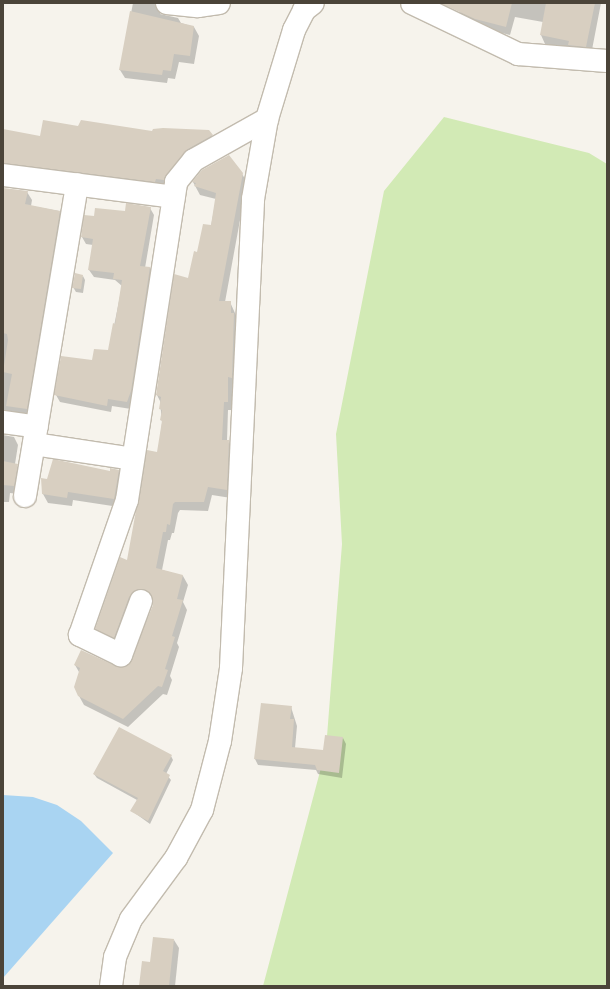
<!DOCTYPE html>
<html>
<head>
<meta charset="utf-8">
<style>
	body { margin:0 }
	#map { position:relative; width:610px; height:989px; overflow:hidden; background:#f6f3ec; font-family:"Sofia Sans Condensed",sans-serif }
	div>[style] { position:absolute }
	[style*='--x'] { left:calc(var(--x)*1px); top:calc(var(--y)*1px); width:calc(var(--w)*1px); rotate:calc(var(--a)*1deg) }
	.green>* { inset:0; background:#d2eab5 }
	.water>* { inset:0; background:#a9d4f2 }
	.shadow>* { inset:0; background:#0003 }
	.building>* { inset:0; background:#d8cfc1 }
	.roads { filter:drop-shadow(1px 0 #c2bbae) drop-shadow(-1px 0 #c2bbae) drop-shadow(0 1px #c2bbae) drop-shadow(0 -1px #c2bbae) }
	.minor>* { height:22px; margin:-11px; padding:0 11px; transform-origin:11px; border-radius:11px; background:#fff }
	.tertiary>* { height:22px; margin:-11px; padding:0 11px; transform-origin:11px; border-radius:11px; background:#fff }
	span { translate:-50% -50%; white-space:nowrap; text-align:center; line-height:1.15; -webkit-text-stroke:4px #fff; paint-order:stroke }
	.frame { position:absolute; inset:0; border:4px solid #4b4439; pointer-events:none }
</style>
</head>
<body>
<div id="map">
	<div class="green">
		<div style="clip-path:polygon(444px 117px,589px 153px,607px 164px,607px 986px,263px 986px,326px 749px,342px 544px,336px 434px,384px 191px)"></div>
	</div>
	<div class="water">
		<div style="clip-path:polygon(3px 795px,33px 797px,57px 805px,81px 821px,113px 853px,3px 978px)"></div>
	</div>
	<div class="shadow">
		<div style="clip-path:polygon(133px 3px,164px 3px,160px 14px,178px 18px,181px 23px,194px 27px,199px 36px,194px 64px,179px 62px,175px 79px,168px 78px,167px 83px,125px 78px,120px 70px)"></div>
		<div style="clip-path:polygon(462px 3px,601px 3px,591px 55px,545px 44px,541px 35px,543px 22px,515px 17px,510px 35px,481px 28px,465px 20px,460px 12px)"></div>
		<div style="clip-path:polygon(79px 127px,153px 132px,209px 131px,217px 143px,168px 188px,3px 173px,3px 130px,41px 137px)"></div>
		<div style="clip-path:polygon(203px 171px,242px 174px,247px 182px,225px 302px,230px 302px,239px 322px,236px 386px,233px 386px,233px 410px,228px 410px,227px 441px,234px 449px,231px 498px,212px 495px,208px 511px,180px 510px,178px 513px,174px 533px,172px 533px,170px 540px,168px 540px,162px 570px,183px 576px,188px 585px,183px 602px,187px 610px,177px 643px,179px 647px,170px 676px,172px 680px,167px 695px,163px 694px,128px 727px,84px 705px,79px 696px,79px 672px,75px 665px,129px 666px,154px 605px,153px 600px,144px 597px,119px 646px,102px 637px,97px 629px,128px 561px,158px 453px,162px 423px,160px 401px,157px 395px,189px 279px,211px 226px,216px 199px,200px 195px,193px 182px)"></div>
		<div style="clip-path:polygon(3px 189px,27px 192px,32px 200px,31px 206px,59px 211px,64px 219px,31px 417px,3px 418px)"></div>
		<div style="clip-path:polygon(150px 208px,154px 215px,145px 268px,150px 268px,154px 276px,131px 409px,112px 406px,111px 412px,60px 402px,56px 395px,93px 361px,109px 351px,122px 286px,115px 280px,94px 277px,89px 270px,93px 245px,86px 244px,82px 237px,94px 217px)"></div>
		<div style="clip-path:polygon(83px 276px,85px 280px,83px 293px,76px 292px,73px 287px)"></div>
		<div style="clip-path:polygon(3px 435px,14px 437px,18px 445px,15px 464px,22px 473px,18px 494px,10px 493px,9px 502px,3px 502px)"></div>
		<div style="clip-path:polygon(118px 470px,123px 479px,119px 507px,73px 500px,72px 506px,48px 503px,43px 494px,48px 480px)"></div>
		<div style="clip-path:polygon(262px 704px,291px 707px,297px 726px,295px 748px,324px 751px,343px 738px,346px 744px,342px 778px,318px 774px,316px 770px,258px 765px,255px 759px)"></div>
		<div style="clip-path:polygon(171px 756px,173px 760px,166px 774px,171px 780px,150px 824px,132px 811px,137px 800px,97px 778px,94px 774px)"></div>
		<div style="clip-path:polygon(174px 940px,179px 948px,175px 986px,140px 986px,151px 963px)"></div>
	</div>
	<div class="building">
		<div style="clip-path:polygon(512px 3px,506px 27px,475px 19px,442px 4px)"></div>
		<div style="clip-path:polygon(546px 3px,595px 3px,586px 47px,568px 45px,569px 41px,540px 35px)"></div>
		<div style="clip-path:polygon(130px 11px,194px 26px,190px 56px,174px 54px,171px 71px,163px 70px,162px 75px,119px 70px)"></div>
		<div style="clip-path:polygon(43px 120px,78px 126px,81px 120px,152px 131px,153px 129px,163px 128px,209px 130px,213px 135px,188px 149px,164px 180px,156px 179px,155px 182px,3px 163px,3px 129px,40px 136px)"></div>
		<div style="clip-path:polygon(229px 155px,243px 173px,219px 301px,231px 301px,231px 313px,234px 313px,232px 378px,228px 377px,228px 402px,224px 402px,222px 440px,229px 440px,227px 490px,208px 487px,204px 502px,175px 502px,173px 504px,170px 525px,167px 524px,166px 532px,163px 532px,156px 568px,183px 575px,177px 599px,183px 600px,172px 636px,175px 637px,165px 669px,168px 670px,162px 687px,158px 686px,123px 719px,78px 696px,74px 687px,80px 668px,74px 665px,81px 650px,116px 666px,128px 665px,153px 605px,150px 593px,139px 589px,129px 597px,114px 638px,95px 629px,120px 557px,127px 560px,147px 450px,157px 452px,162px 421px,160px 420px,162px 410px,159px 409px,161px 397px,156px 395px,174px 274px,188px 278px,194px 251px,197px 252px,203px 224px,211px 225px,216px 193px,194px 186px,196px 183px,192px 182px,202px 170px)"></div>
		<div style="clip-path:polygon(3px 188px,28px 191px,25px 204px,60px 211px,27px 409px,6px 406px,12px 374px,3px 372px,8px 340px,7px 334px,3px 333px)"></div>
		<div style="clip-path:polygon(126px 203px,151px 207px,140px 266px,150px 267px,131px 391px,127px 402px,108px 399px,107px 406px,54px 395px,61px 356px,92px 360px,94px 349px,108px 350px,113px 323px,115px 324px,122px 280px,113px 279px,114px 273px,88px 270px,93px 239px,81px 237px,84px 215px,94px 216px,95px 208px,125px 211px)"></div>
		<div style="clip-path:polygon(75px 273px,83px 275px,81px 289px,72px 288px)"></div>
		<div style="clip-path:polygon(53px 459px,110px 471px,110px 468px,119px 470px,114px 499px,68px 492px,67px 498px,42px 494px,41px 478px,47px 479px)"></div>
		<div style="clip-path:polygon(3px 461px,18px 464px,14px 486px,3px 485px)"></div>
		<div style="clip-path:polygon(261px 703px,292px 706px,290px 719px,294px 719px,292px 747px,323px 750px,325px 735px,343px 737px,339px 773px,317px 770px,315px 765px,254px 759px)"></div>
		<div style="clip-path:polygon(119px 727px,172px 755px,163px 771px,170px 775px,148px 821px,130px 811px,138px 798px,93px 774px)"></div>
		<div style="clip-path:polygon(153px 937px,174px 939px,169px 986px,139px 986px,142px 961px,150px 962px)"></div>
	</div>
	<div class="roads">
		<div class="minor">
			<div style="--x:167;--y:3;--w:31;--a:6"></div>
			<div style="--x:198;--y:6;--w:21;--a:-8"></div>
			<div style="--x:412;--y:3;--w:118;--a:25.7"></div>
			<div style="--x:518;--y:54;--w:89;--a:4.5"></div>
			<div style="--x:3;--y:175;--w:172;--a:7.3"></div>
			<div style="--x:3;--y:422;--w:34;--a:8"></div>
			<div style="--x:34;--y:444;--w:100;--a:8.6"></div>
			<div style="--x:25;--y:496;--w:316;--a:-80.5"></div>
			<div style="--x:141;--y:601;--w:58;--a:110.3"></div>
			<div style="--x:121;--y:655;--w:46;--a:-154"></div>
			<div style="--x:80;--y:635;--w:143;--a:-70.8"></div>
			<div style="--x:127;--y:500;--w:322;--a:-81.2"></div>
			<div style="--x:176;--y:182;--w:28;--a:-51"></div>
			<div style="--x:194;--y:160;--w:84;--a:-29.3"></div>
		</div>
		<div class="tertiary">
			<div style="--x:111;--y:986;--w:29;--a:-82"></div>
			<div style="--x:115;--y:957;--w:41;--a:-67.2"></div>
			<div style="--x:131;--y:919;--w:76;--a:-53.6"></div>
			<div style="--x:176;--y:858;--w:55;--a:-61.6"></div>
			<div style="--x:202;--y:810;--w:71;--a:-75.4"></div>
			<div style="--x:220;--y:741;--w:74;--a:-81.4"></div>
			<div style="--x:231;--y:668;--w:470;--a:-87.3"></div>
			<div style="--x:253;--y:199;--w:81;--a:-80.1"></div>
			<div style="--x:267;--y:119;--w:93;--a:-73.1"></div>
			<div style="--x:294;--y:30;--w:22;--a:-63"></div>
			<div style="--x:304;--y:10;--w:11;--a:-38"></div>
		</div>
	</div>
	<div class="frame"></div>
</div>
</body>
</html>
